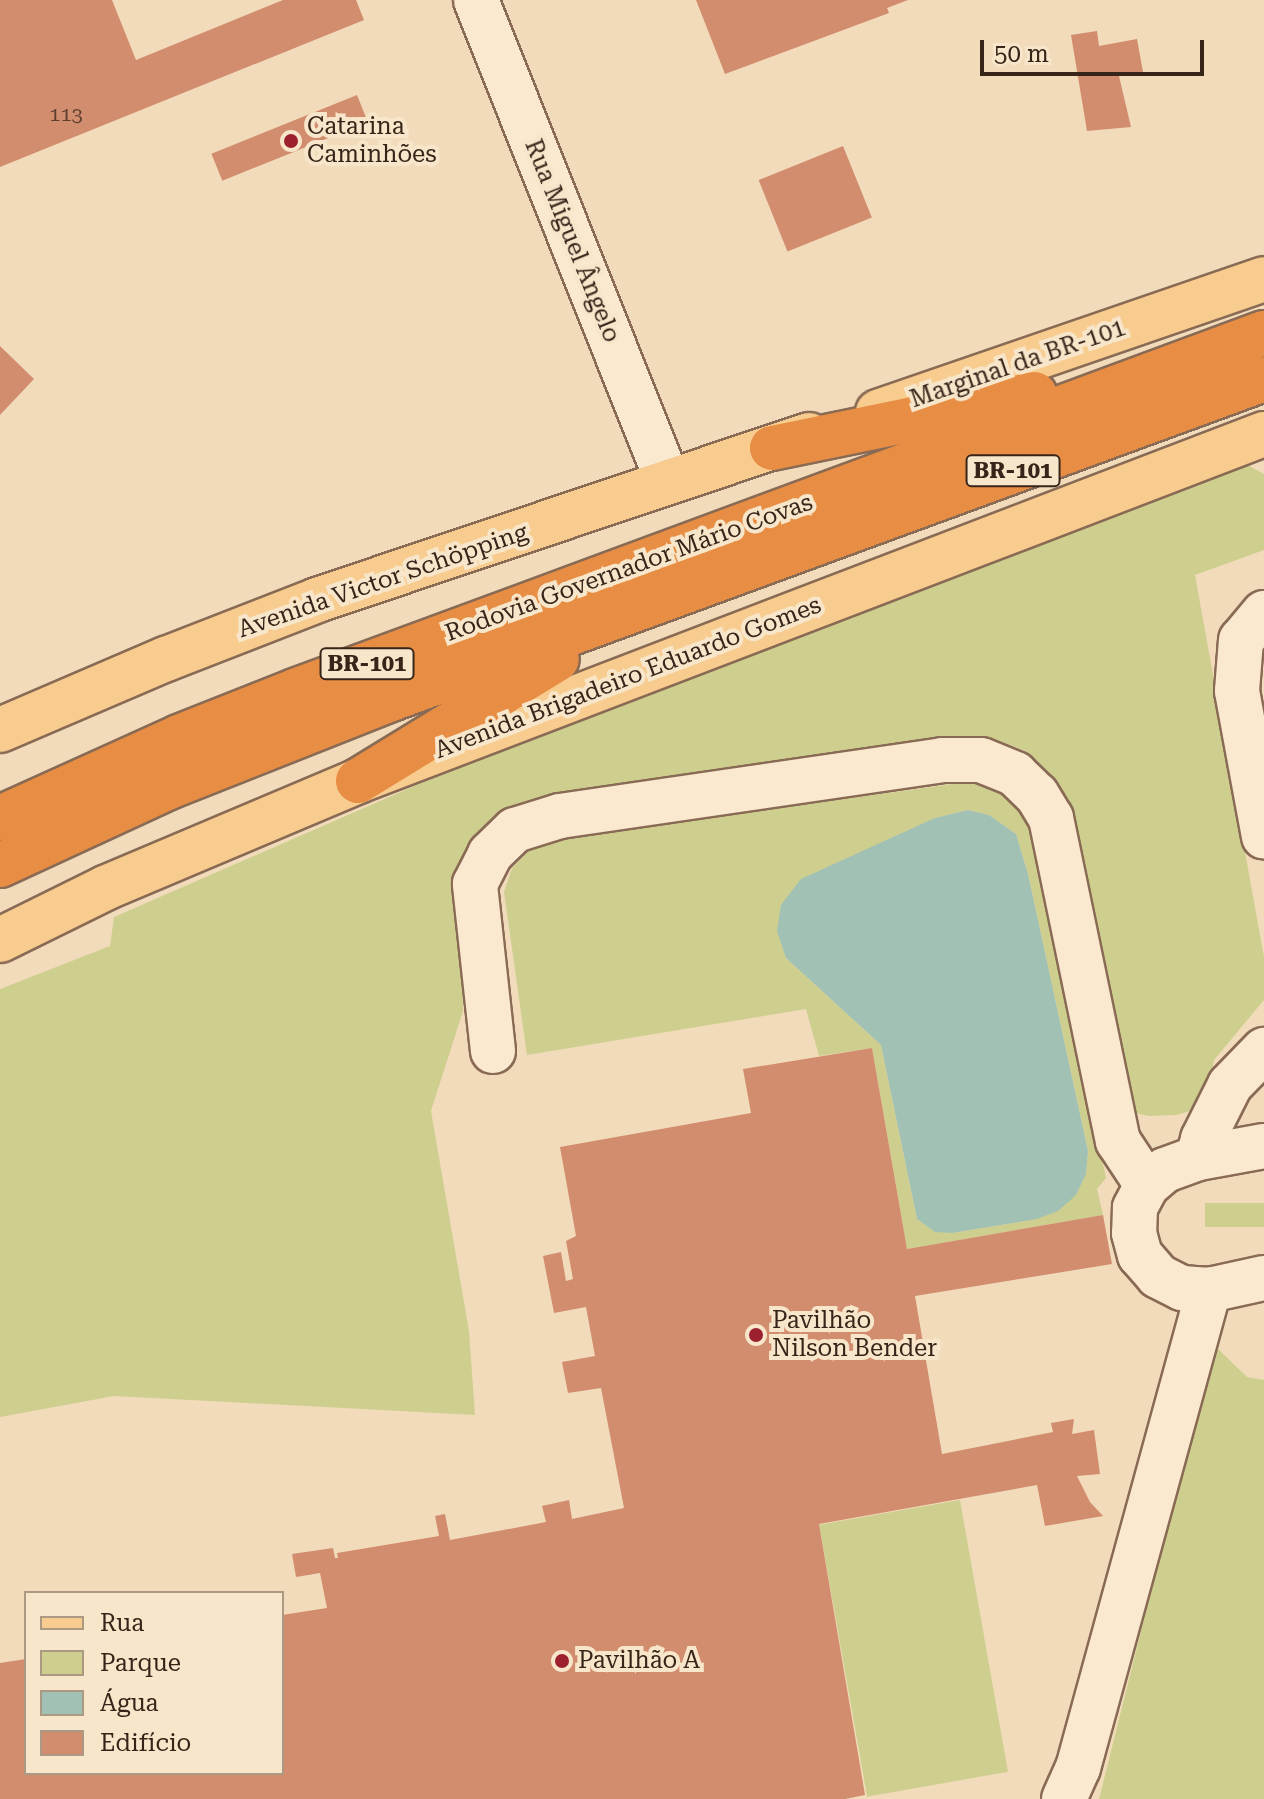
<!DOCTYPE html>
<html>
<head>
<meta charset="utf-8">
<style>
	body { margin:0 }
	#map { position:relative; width:1264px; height:1799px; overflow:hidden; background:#f1dbbb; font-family:"Roboto Serif",serif }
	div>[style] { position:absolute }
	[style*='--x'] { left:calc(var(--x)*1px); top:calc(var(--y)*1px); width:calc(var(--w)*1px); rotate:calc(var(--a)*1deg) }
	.green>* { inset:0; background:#cecf8f; transform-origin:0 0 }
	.water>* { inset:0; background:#a0c1b4 }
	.building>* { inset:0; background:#d28d6e; transform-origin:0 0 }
	.roads { filter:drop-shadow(2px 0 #896a54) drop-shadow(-2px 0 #896a54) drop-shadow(0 2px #896a54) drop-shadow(0 -2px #896a54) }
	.minor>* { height:44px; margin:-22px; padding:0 22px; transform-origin:22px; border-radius:22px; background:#fbe9cf }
	.major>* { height:44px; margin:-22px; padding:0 22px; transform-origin:22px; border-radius:22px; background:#f8cc8f }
	.highway>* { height:44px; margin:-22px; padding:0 22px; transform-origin:22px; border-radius:22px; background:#e88e44 }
	.dots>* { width:22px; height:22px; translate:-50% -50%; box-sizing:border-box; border:4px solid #f8e6cb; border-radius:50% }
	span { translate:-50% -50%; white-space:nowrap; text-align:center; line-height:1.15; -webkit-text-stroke:8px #f8e6cb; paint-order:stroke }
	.number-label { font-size:20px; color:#5e3f2f }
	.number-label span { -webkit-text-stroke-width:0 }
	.shield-label span { padding:2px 6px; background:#f8e6cb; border:2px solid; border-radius:6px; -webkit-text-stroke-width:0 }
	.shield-label { font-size:22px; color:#37251a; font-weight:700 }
	.poi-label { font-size:24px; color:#37251a }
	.left { translate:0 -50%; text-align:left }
	.street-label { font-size:24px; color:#37251a }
	.legend { position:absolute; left:24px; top:1591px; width:260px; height:184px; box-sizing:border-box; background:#f8e6cb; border:2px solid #ab9984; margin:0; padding:10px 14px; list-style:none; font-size:24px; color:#37251a }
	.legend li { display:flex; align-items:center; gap:16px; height:40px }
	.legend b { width:40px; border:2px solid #ab9984 }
	.scale { position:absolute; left:980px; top:40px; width:224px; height:36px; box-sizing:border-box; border:4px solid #37251a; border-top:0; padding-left:10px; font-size:24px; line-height:28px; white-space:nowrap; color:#37251a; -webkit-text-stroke:6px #f8e6cb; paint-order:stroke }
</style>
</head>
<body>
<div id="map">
	<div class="green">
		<div style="clip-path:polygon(1238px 460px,1264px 474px,1264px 550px,1195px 575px,1264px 957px,1264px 1000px,1214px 1060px,1204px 1107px,1176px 1115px,1149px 1116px,1131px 1112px,1061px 798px,1046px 770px,1026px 751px,996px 740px,954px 742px,556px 804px,461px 881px,463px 1011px,431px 1111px,469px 1331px,475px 1415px,114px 1396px,0 1417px,0 989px,110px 946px,114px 917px,458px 767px)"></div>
		<div style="clip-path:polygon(evenodd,974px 781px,995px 784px,1017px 799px,1030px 821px,1106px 1178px,1097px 1189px,1103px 1215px,907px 1249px,872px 1048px,819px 1056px,806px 1009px,527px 1055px,504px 892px,512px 868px,534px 846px,566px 838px,974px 781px,968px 810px,989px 815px,1016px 834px,1028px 874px,1088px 1151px,1086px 1174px,1037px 1219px,952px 1233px,935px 1231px,917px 1219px,881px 1045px,786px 958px,935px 818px,968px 810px)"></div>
		<div style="left:1264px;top:1203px;width:24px;height:59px;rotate:90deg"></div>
		<div style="clip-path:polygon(1213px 1344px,1247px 1377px,1264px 1380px,1264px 1799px,1099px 1799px)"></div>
		<div style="left:960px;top:1500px;width:276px;height:143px;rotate:80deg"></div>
	</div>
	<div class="water">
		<div style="clip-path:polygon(968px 810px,989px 815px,1016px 834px,1028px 874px,1088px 1151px,1086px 1174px,1076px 1195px,1058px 1211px,1037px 1219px,952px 1233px,935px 1232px,917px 1219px,881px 1045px,786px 958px,777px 931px,781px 905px,801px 879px,935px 818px)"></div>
	</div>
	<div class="building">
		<div style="clip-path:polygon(0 0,112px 0,136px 60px,283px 0,356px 0,364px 20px,0 167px)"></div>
		<div style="clip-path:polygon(696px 0,908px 0,887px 8px,889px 13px,725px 74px)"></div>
		<div style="clip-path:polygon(1097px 31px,1099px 46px,1137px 39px,1143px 72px,1119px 76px,1131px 127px,1087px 131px,1071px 35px)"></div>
		<div style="left:357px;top:95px;width:29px;height:157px;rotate:68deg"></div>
		<div style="left:843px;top:146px;width:77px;height:91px;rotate:68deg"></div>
		<div style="clip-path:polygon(0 346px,34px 379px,0 415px)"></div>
		<div style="clip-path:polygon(872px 1048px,907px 1249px,1103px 1215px,1112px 1264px,915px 1296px,942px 1454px,1053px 1432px,1051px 1423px,1074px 1419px,1072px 1434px,1094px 1430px,1100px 1474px,1077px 1476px,1090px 1502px,1103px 1516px,1045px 1526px,1037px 1485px,819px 1524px,865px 1795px,845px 1799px,0 1799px,0 1663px,26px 1659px,26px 1773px,282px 1773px,282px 1615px,327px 1608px,320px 1573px,296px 1577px,292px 1554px,333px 1548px,335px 1558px,338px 1558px,337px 1553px,439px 1536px,435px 1516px,445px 1514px,450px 1540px,546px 1522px,542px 1506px,569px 1500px,572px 1519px,624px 1508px,601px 1388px,568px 1393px,562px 1362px,595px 1356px,586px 1307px,554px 1313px,543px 1256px,561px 1252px,566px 1281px,573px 1279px,566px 1241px,576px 1236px,560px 1147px,751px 1113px,743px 1069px)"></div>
	</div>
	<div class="roads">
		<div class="minor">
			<div style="--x:476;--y:0;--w:519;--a:68.28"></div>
			<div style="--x:1264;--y:613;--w:35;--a:130"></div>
			<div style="--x:1241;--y:640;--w:51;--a:94.5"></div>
			<div style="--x:1237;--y:691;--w:148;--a:79.5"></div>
			<div style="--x:493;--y:1051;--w:168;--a:-96.2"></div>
			<div style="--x:475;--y:884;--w:34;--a:-63"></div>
			<div style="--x:490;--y:854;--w:35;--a:-44"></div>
			<div style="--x:515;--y:830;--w:47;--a:-17.3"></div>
			<div style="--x:560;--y:816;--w:386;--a:-8.3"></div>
			<div style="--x:942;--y:760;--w:39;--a:0"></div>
			<div style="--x:981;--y:760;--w:37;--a:22"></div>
			<div style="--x:1015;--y:774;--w:30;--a:44"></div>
			<div style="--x:1037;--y:795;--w:27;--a:59"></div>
			<div style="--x:1051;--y:818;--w:330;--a:78.3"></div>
			<div style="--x:1118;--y:1141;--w:53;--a:56.6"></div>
			<div style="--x:1264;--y:1146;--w:67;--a:169.7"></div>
			<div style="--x:1198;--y:1158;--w:35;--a:160"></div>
			<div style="--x:1165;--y:1170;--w:23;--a:140"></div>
			<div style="--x:1147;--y:1185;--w:26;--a:118"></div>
			<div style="--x:1135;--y:1208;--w:25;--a:92"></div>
			<div style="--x:1134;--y:1233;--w:23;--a:75"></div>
			<div style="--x:1140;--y:1255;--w:28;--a:49"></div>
			<div style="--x:1158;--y:1276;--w:27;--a:27"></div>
			<div style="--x:1182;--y:1288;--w:27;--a:4"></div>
			<div style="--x:1209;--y:1290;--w:56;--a:-12.3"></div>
			<div style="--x:1198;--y:1158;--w:20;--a:-75"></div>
			<div style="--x:1203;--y:1139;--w:60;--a:-63.4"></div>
			<div style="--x:1230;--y:1085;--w:49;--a:-45.8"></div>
			<div style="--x:1064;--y:1799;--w:34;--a:-66"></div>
			<div style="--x:1078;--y:1768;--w:496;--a:-74.7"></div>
		</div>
		<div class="major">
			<div style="--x:878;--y:412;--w:408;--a:-19"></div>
			<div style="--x:0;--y:730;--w:181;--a:-23.2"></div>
			<div style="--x:166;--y:659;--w:162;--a:-21.3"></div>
			<div style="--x:317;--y:600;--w:519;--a:-18.54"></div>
			<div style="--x:0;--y:940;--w:117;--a:-26.3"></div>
			<div style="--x:105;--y:888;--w:275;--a:-22.9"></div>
			<div style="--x:358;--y:781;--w:970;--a:-20.96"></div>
		</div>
		<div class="highway">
			<div style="--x:772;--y:448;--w:268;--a:-11.6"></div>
			<div style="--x:358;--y:781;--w:233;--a:-31.5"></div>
			<div style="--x:0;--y:818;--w:196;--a:-24.3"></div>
			<div style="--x:179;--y:737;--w:125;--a:-21.6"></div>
			<div style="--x:295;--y:691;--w:1033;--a:-20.28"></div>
			<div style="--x:0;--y:865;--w:186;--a:-24.8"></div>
			<div style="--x:169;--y:787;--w:239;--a:-21.6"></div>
			<div style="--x:391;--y:699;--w:930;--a:-20.13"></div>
		</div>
	</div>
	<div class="dots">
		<div style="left:291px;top:141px;background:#9c202e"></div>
		<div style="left:756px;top:1335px;background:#9c202e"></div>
		<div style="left:562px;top:1661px;background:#9c202e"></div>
	</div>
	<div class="number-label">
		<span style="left:66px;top:114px">113</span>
	</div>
	<div class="shield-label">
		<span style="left:1013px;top:471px">BR-101</span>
		<span style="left:367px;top:664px">BR-101</span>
	</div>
	<div class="poi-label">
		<span class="left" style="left:307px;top:141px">Catarina<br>Caminhões</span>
		<span class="left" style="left:772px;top:1335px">Pavilhão<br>Nilson Bender</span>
		<span class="left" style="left:578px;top:1661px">Pavilhão A</span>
	</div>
	<div class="street-label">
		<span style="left:572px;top:241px;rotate:68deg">Rua Miguel Ângelo</span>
		<span style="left:1018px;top:364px;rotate:-19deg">Marginal da BR-101</span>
		<span style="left:629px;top:568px;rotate:-20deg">Rodovia Governador Mário Covas</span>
		<span style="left:383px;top:581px;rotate:-19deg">Avenida Victor Schöpping</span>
		<span style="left:628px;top:678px;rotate:-21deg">Avenida Brigadeiro Eduardo Gomes</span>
	</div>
	<ul class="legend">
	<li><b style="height:10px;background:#f8cc8f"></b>Rua</li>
	<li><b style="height:22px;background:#cecf8f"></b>Parque</li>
	<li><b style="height:22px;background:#a0c1b4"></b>Água</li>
	<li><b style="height:22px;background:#d28d6e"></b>Edifício</li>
	</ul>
	<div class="scale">50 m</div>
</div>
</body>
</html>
